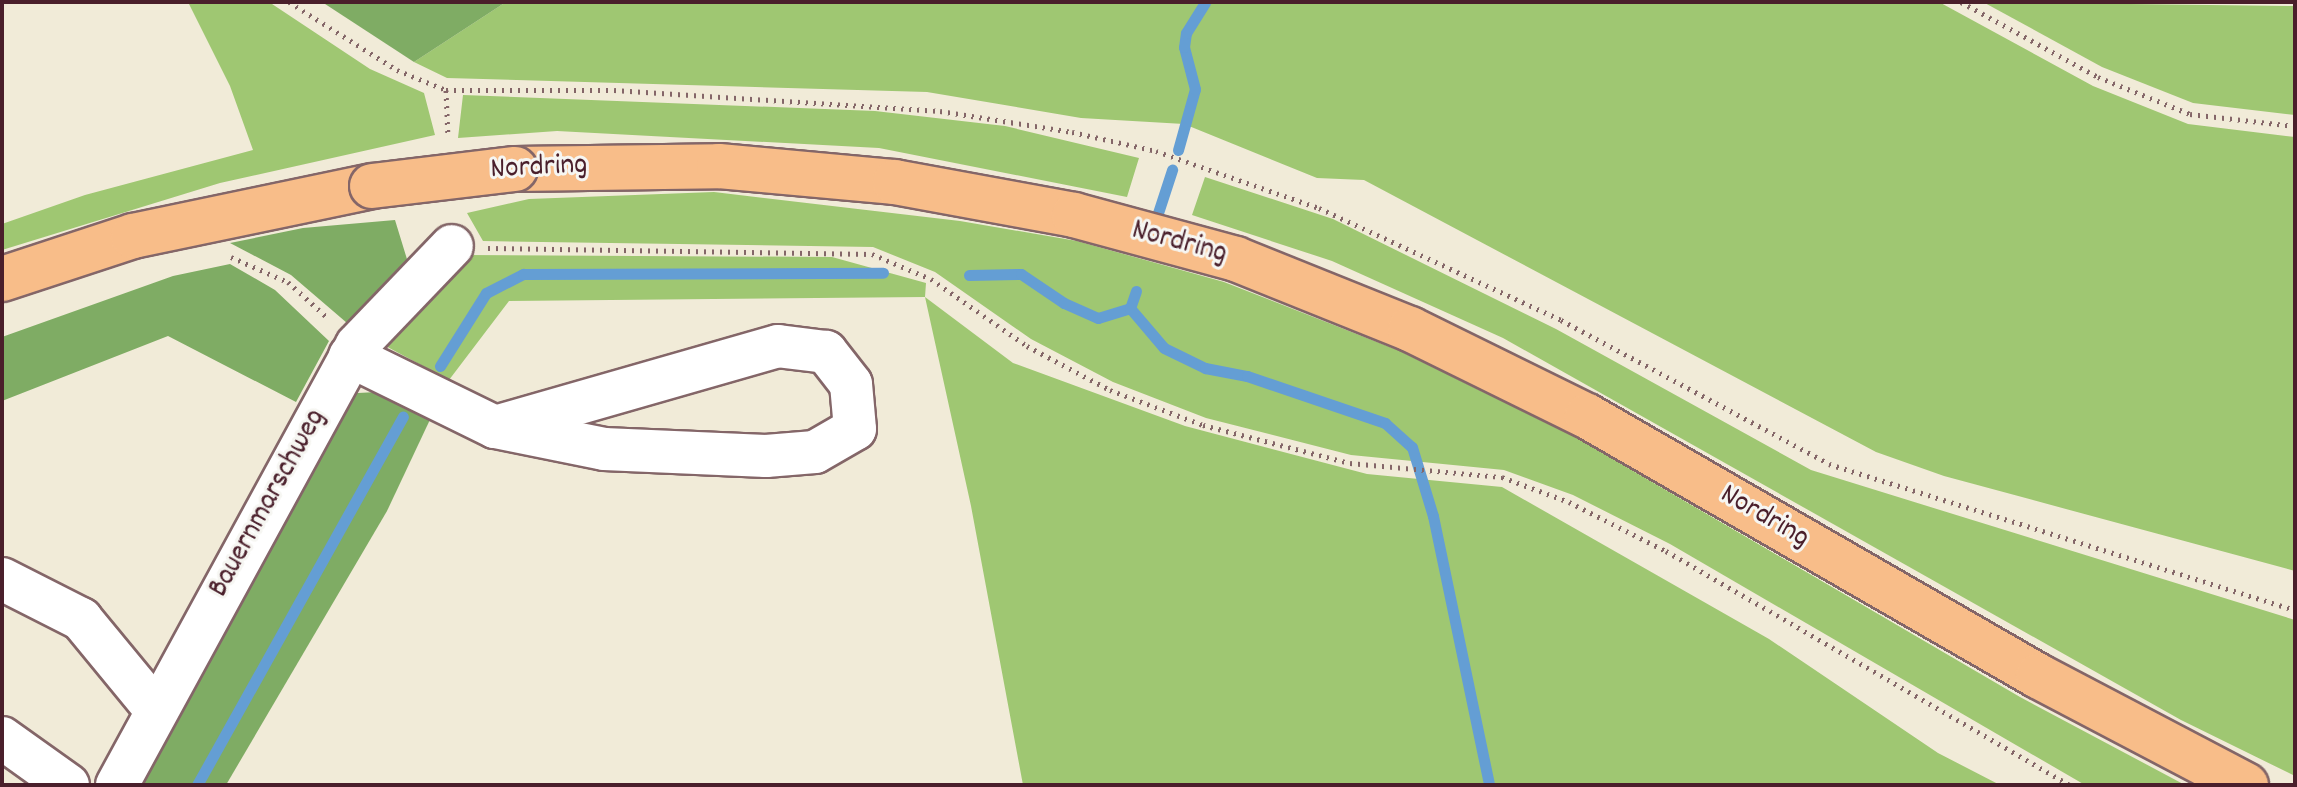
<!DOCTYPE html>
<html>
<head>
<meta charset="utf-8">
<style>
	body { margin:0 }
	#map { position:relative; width:2297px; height:787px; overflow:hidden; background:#f1ebd8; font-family:Dekko,sans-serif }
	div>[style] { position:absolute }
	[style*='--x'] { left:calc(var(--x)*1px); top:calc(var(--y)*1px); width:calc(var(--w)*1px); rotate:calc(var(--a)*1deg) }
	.green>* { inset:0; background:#9fc772 }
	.forest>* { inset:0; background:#7fac64 }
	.stream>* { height:11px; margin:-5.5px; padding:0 5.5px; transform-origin:5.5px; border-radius:5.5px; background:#649ed4 }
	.path>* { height:5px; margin-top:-2.5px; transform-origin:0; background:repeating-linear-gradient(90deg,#846668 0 2px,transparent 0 8px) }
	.roads { filter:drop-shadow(2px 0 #846668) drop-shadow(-2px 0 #846668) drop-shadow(0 2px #846668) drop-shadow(0 -2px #846668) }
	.minor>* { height:42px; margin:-21px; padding:0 21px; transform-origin:21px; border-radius:21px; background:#fff }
	.major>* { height:44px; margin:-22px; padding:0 22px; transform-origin:22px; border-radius:22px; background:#f8bd89 }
	.bridges { filter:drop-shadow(2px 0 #846668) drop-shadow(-2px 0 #846668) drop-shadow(0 2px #846668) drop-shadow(0 -2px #846668) }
	.major-bridge>* { height:44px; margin:-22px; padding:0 22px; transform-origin:22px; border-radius:22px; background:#f8bd89 }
	span { translate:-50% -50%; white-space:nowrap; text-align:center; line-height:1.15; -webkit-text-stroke:6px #f6f6f2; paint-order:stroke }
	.street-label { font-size:30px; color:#4a1f2b }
	.frame { position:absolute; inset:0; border:4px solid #4a1f2b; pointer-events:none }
</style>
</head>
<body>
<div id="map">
	<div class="green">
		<div style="clip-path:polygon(188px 2px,269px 2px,370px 69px,424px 93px,435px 135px,220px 183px,2px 250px,2px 224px,85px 195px,253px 150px,230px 86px)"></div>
		<div style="clip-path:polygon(506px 2px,1939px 2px,2093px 86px,2188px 124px,2295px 137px,2295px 571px,1944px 476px,1876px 452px,1364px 180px,1317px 178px,1184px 124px,1081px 118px,927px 92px,447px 78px,414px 62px)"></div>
		<div style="clip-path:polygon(1983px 2px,2295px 6px,2295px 115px,2193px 103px,2102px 67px)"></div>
		<div style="clip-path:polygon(463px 95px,875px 111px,1005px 126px,1139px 158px,1127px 197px,879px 148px,557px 131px,458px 138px)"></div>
		<div style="clip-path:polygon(1205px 177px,1333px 219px,1556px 329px,1811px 470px,2295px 620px,2295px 776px,2181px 720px,1503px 338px,1332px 261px,1192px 215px)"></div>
		<div style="clip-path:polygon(714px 192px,960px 221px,1077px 241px,1224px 282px,1400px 351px,1575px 437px,2020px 697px,2185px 785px,2085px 785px,1670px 544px,1573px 495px,1504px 470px,1351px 455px,1206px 418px,1113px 382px,1031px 339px,935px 272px,873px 247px,483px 241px,467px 213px,529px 199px)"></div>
		<div style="clip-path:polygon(465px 255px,832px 257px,926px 283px,925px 297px,1013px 363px,1185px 426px,1367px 474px,1502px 487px,1769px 639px,1938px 753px,2000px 785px,1023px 785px,971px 506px,925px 297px,509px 301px,449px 380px,380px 343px)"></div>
	</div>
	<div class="forest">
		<div style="clip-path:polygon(322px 2px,506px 2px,414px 62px)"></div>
		<div style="clip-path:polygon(395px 220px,410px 269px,347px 323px,291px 275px,230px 243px,303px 228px)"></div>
		<div style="clip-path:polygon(230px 264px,275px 290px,329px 341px,296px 402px,168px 336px,2px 401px,2px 337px,173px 276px)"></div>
		<div style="clip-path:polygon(377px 392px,435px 409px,387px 511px,226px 785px,126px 785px,339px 394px)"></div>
	</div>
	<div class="stream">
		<div style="--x:1178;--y:150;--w:63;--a:-74.4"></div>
		<div style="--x:1195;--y:89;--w:43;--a:-104.7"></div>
		<div style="--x:1184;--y:47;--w:14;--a:-82"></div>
		<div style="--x:1186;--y:33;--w:36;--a:-58"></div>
		<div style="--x:1156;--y:219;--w:52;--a:-71.9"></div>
		<div style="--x:969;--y:275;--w:52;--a:-1.1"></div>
		<div style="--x:1021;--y:274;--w:52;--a:34"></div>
		<div style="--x:1064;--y:303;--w:37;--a:24"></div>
		<div style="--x:1098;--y:318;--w:34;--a:-17"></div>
		<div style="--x:1136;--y:291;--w:18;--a:109"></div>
		<div style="--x:1130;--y:308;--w:52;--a:49.6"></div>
		<div style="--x:1164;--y:348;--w:46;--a:26"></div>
		<div style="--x:1205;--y:368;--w:43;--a:10.8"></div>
		<div style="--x:1247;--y:376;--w:146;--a:18.8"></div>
		<div style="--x:1385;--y:423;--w:36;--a:42"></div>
		<div style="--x:1412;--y:447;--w:72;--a:73.1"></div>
		<div style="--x:1433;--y:516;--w:275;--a:78.2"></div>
		<div style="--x:440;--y:366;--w:86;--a:-57.8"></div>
		<div style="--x:486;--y:293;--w:42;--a:-27.2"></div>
		<div style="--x:523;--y:274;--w:360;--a:-0.2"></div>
		<div style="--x:197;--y:785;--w:422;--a:-60.8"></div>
	</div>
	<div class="path">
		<div style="--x:289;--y:2;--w:128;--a:32.2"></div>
		<div style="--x:397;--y:70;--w:53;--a:22.2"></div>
		<div style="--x:446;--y:90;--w:168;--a:0"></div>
		<div style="--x:614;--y:90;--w:327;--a:3.7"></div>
		<div style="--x:940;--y:111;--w:134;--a:9"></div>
		<div style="--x:1072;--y:132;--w:86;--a:12.7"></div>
		<div style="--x:1156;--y:151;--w:173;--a:19.3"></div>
		<div style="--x:1319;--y:208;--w:267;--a:24.8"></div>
		<div style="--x:1561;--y:320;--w:304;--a:28.2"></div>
		<div style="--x:1829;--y:464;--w:488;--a:17.4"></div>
		<div style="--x:1961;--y:2;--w:156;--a:28.7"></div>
		<div style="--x:2098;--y:77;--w:99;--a:21.9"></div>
		<div style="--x:2190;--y:114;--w:106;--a:6.5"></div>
		<div style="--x:446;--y:90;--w:47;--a:87.6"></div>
		<div style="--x:488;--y:248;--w:384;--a:0.9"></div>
		<div style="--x:872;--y:254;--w:64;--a:23"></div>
		<div style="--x:931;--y:279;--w:117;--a:34.9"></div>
		<div style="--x:1027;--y:346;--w:94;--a:27.9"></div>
		<div style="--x:1110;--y:390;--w:99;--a:20.6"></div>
		<div style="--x:1203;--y:425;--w:152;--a:14.5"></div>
		<div style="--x:1350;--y:463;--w:153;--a:5.3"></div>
		<div style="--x:1502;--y:477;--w:72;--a:20.5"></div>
		<div style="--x:1569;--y:502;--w:109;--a:26.8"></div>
		<div style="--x:1666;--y:551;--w:466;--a:30.1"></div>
		<div style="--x:231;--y:257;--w:62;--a:23.7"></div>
		<div style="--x:288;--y:282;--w:55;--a:42.1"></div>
	</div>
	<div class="roads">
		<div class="minor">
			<div style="--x:350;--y:356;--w:161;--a:26.1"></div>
			<div style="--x:495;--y:427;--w:111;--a:11.4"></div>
			<div style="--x:604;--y:449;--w:162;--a:2.5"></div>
			<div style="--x:766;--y:456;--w:49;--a:-4.7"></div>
			<div style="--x:815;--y:452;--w:46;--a:-29.9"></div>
			<div style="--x:855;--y:429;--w:45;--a:-95.1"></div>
			<div style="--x:851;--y:384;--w:41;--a:-128"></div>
			<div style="--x:826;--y:352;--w:48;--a:-172.9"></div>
			<div style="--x:778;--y:346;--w:294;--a:164"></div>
			<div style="--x:2;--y:579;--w:89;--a:26.9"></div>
			<div style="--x:81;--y:619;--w:118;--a:50.5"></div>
			<div style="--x:2;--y:738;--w:81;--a:35.5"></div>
			<div style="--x:117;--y:785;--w:501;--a:-61.39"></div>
			<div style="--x:357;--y:345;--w:137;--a:-46.2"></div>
		</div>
		<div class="major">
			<div style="--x:515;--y:169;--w:204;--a:-0.8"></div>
			<div style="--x:719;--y:166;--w:177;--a:5.2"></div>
			<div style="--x:895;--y:182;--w:182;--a:10.4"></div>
			<div style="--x:1074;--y:215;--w:168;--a:15.2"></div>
			<div style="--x:1236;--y:259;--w:188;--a:21.9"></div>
			<div style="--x:1410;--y:329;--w:197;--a:26.2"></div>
			<div style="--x:1587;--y:416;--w:521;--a:29.96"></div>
			<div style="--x:2038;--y:676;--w:235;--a:27.7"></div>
			<div style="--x:2;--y:279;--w:138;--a:-18.2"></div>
			<div style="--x:133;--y:236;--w:244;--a:-11.8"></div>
		</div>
	</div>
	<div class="bridges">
		<div class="major-bridge">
			<div style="--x:372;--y:186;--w:144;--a:-6.8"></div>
		</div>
	</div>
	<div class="street-label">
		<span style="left:539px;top:169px;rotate:-3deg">Nordring</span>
		<span style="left:1179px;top:244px;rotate:15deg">Nordring</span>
		<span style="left:269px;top:504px;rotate:-61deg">Bauernmarschweg</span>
		<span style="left:1764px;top:518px;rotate:30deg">Nordring</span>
	</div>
	<div class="frame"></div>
</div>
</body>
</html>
